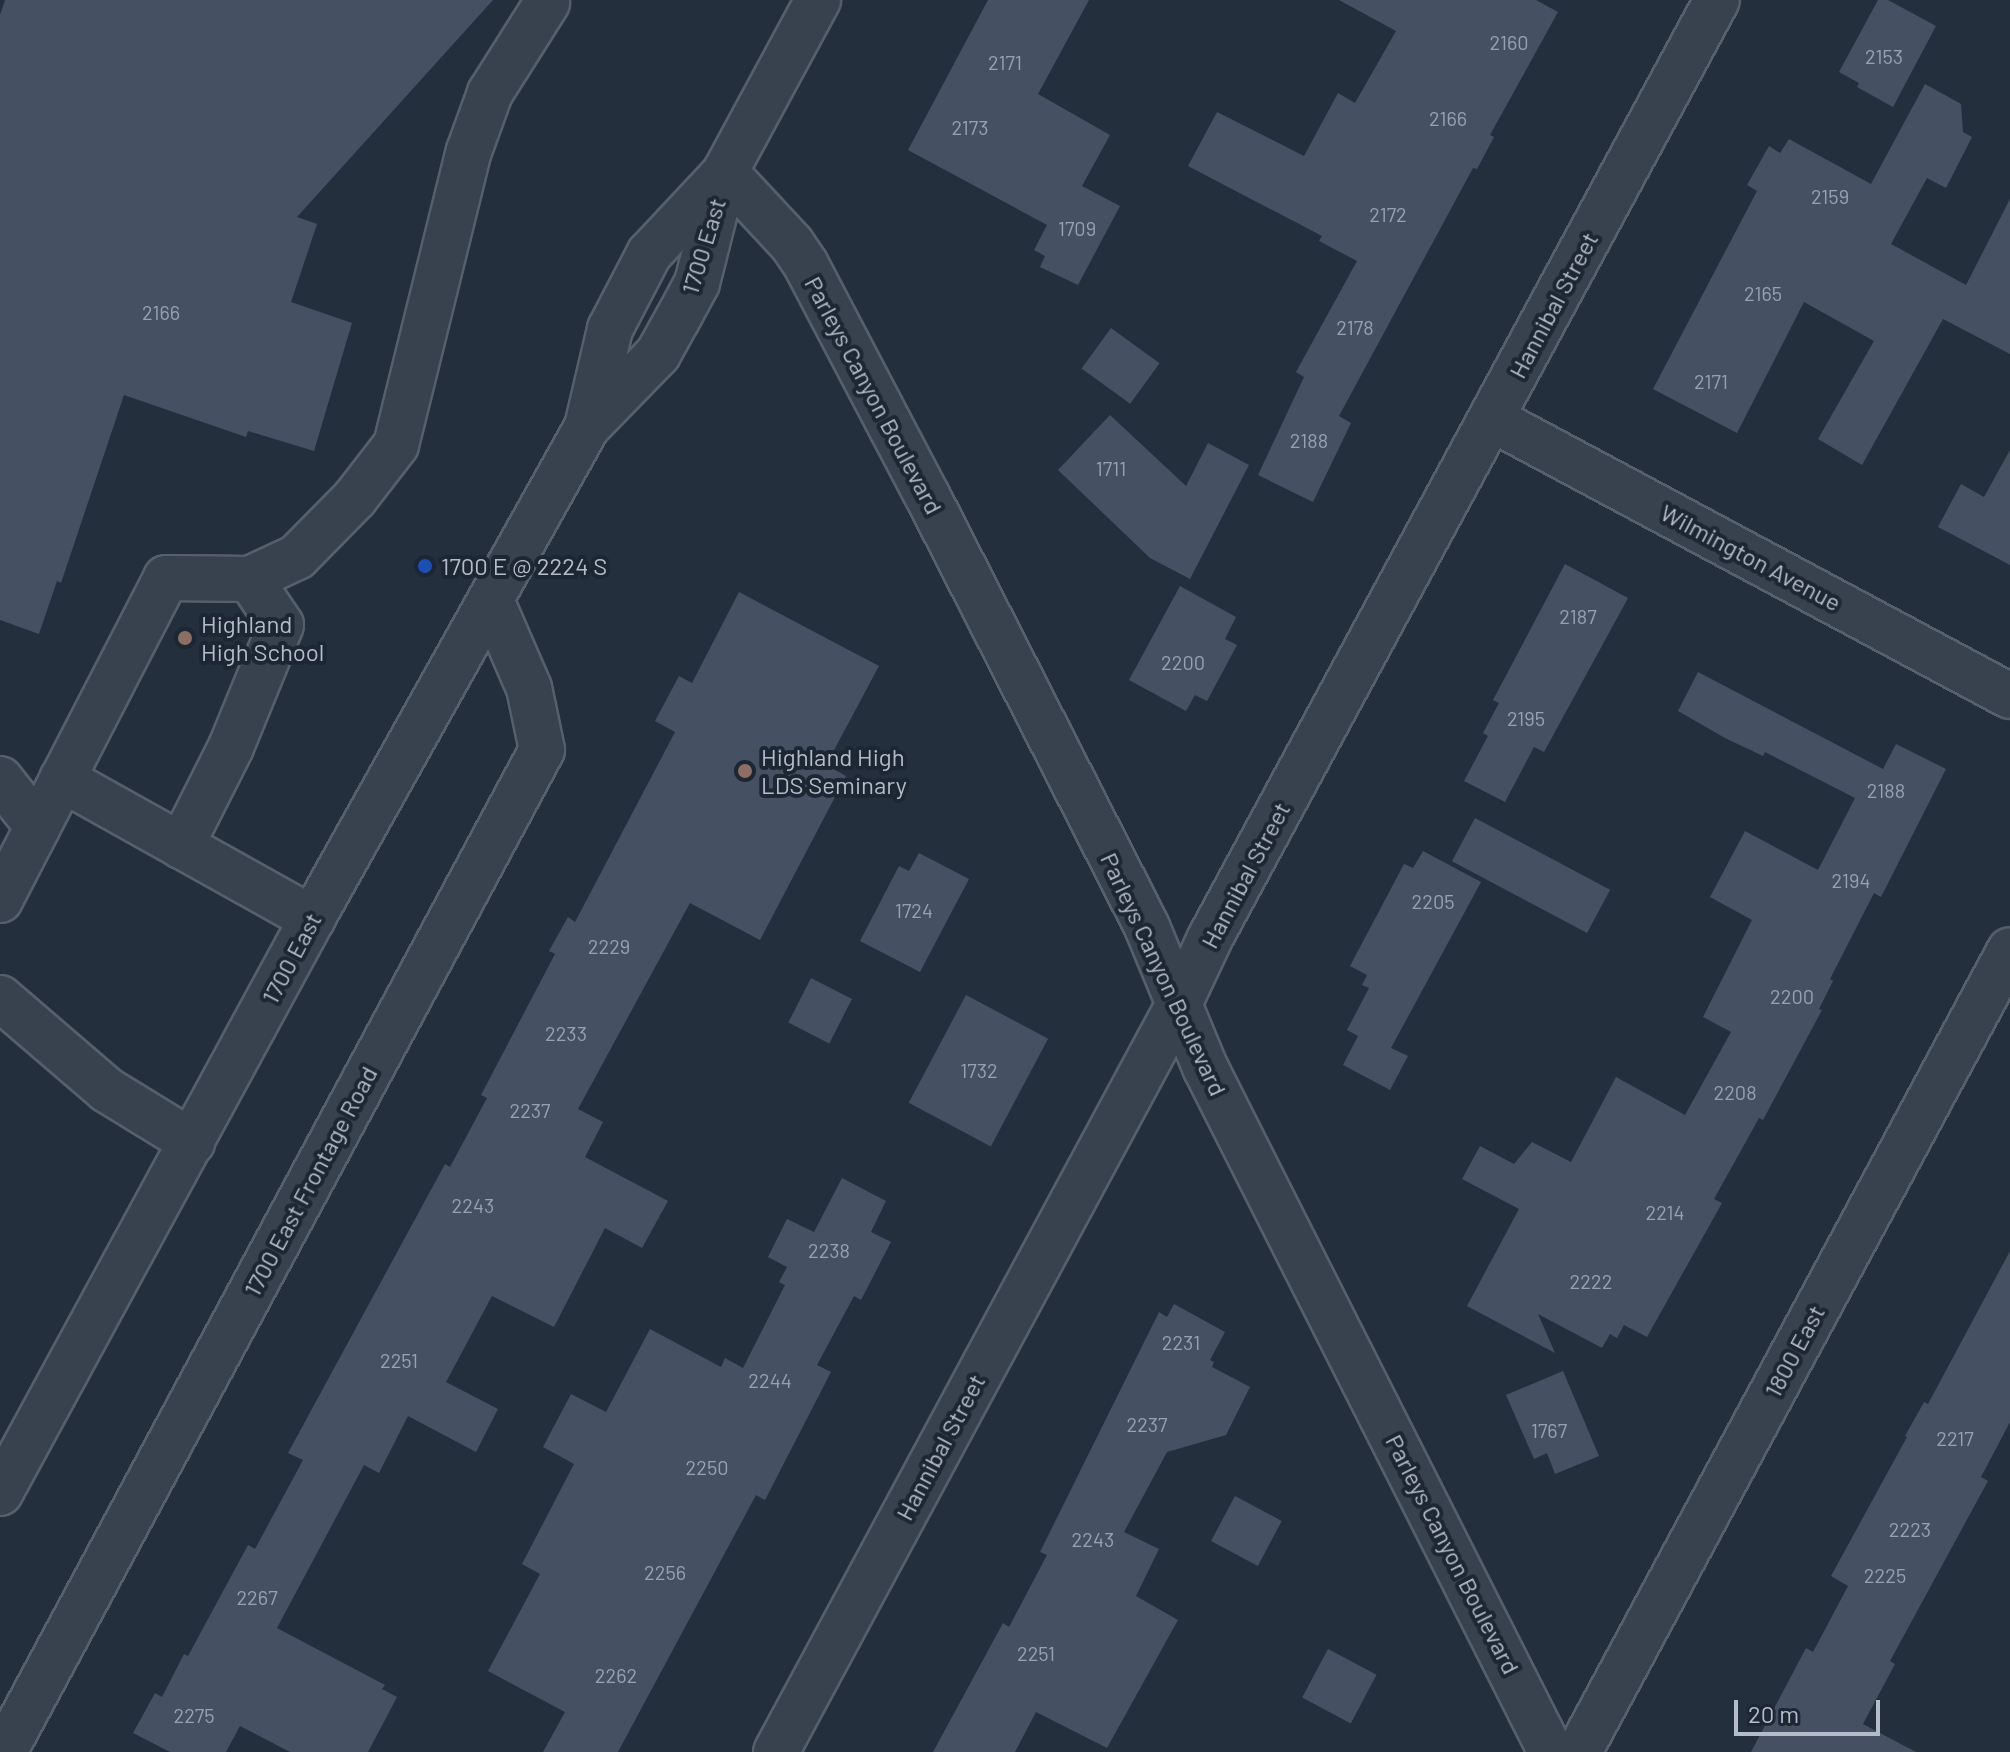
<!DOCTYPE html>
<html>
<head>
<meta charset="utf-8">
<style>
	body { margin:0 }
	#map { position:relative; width:2010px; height:1752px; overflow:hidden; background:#242f3e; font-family:Barlow,sans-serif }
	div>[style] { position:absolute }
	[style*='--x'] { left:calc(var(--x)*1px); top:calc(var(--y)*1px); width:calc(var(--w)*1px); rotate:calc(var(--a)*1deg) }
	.building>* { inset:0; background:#455162; transform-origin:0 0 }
	.roads { filter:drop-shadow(2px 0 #565f6c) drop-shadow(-2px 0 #565f6c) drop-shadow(0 2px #565f6c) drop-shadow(0 -2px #565f6c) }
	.minor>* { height:44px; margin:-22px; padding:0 22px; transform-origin:22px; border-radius:22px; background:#38414e }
	.dots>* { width:22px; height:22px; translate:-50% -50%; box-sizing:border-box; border:4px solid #1d2633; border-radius:50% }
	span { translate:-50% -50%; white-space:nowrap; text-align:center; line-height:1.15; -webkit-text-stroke:8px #1d2633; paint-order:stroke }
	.number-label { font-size:20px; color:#98a1af }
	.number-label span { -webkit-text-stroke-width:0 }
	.street-label { font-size:24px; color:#b4bcc9 }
	.poi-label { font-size:24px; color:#b4bcc9 }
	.left { translate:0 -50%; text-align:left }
	.scale { position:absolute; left:1734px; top:1700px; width:146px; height:36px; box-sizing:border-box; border:4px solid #b4bcc9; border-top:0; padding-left:10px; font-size:24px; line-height:28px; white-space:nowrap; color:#b4bcc9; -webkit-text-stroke:6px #1d2633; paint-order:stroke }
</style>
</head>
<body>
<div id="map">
	<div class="building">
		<div style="clip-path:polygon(5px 0,493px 0,297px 217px,317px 224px,291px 302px,352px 323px,314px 451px,248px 431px,246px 437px,124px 395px,61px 583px,57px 581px,39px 634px,0 620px,0 15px)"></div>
		<div style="clip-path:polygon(988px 0,1089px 0,1038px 94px,1110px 135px,1082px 186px,1120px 206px,1078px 285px,1040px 267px,1045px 256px,1034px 250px,1047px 225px,908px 150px)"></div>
		<div style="clip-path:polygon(1339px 0,1536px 0,1558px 12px,1490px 135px,1494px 137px,1477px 169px,1473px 168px,1339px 416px,1351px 423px,1313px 502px,1258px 475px,1304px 377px,1296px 372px,1357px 261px,1319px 241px,1322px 236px,1188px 166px,1217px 112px,1304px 156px,1338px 93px,1355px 103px,1396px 31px)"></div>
		<div style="clip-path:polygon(1878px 0,1888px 0,1936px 26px,1893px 107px,1857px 87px,1859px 83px,1839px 72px)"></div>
		<div style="clip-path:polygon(1925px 84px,1961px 104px,1963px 132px,1972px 137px,1946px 188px,1927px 178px,1891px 244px,1966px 285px,2010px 199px,2010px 354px,1943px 319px,1862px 465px,1818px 439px,1874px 341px,1804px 302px,1737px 433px,1653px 389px,1757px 191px,1747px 185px,1769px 146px,1780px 153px,1789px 139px,1871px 184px)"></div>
		<div style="left:1111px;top:328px;width:60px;height:50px;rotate:36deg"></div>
		<div style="clip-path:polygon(1110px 415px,1186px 486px,1208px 443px,1249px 465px,1190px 579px,1150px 558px,1058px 470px)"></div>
		<div style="clip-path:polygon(2010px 450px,2010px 565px,1938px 527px,1961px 484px,1984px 497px)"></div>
		<div style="clip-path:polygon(1565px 564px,1628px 598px,1544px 752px,1534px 747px,1505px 802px,1464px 781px,1488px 736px,1483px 733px,1499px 703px,1493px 700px)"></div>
		<div style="clip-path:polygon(1180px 586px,1236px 617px,1225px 639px,1237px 645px,1207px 701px,1195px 695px,1186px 711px,1129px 680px)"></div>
		<div style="clip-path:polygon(739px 592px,879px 666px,826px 765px,846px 776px,760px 940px,690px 903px,578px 1109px,603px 1122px,585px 1157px,668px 1201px,642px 1248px,605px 1228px,554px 1327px,492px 1296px,446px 1382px,498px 1409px,476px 1452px,408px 1416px,379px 1473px,364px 1465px,277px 1628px,385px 1685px,382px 1689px,397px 1697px,368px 1752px,290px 1752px,240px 1726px,226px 1752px,170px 1752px,133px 1733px,155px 1693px,162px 1697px,184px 1654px,188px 1656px,248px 1545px,255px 1549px,303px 1460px,288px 1453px,445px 1164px,450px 1167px,487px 1098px,481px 1095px,555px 954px,549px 951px,568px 917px,575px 922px,675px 732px,655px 721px,679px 676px,692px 683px)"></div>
		<div style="clip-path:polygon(1698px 672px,1883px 769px,1896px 744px,1946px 769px,1881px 897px,1874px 893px,1830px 979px,1833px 981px,1819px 1009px,1822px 1010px,1763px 1120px,1759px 1118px,1714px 1199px,1722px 1203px,1647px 1337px,1624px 1325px,1617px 1338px,1610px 1334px,1602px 1348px,1538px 1314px,1555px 1353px,1467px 1306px,1519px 1209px,1462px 1179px,1480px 1146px,1514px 1164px,1532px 1142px,1571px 1162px,1616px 1077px,1685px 1115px,1731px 1032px,1703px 1017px,1752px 920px,1710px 897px,1745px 831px,1818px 870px,1855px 798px,1765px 752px,1763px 756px,1725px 738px,1678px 711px)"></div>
		<div style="left:1475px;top:818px;width:153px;height:49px;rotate:28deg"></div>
		<div style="clip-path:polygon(1423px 851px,1481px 882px,1391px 1048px,1408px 1056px,1390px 1090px,1343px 1065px,1358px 1036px,1347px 1030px,1369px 988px,1362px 985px,1367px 975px,1350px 966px,1404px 864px,1413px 868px)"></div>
		<div style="clip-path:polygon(919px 853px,969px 879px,920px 972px,860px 941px,899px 866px,909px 871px)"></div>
		<div style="left:811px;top:978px;width:46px;height:50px;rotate:27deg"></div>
		<div style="left:966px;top:995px;width:93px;height:122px;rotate:28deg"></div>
		<div style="clip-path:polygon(842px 1178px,886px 1201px,871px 1232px,891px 1242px,861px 1300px,854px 1296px,817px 1365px,831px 1372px,765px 1500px,756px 1495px,618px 1752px,543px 1752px,565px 1712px,488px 1671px,540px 1574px,522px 1564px,574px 1464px,543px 1447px,571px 1394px,606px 1412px,650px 1329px,721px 1367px,725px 1358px,743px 1368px,785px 1285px,779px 1282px,787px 1267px,768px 1257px,787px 1219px,814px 1232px)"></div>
		<div style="clip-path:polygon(2010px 1251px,2010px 1422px,1981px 1477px,1988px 1481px,1890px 1661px,1895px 1664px,1863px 1724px,1916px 1752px,1751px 1752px,1806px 1648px,1813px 1652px,1848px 1586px,1831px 1576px,1907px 1437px,1905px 1436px,1924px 1402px,1928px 1404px)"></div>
		<div style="clip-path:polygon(1174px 1304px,1225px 1332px,1210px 1360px,1214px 1362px,1212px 1367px,1250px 1387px,1226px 1435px,1167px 1452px,1124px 1532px,1159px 1549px,1136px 1596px,1178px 1620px,1107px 1748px,1036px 1712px,1015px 1752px,933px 1752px,1003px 1623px,1009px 1627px,1047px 1555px,1040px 1552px,1159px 1312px,1167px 1317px)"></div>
		<div style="clip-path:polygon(1563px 1371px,1599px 1456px,1555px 1474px,1547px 1453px,1534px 1459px,1506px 1395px)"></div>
		<div style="left:1235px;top:1496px;width:53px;height:51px;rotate:28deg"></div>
		<div style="left:1328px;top:1649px;width:55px;height:55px;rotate:28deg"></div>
	</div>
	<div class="roads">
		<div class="minor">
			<div style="--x:725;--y:172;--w:98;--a:47.1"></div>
			<div style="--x:792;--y:244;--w:25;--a:56"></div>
			<div style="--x:806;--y:265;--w:260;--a:62.3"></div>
			<div style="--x:927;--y:495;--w:485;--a:63"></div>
			<div style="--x:1147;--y:927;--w:152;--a:67.5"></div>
			<div style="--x:1205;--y:1067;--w:767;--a:63.2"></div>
			<div style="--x:1492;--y:419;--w:587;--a:28.14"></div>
			<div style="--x:587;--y:427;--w:101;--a:-76.8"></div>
			<div style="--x:610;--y:329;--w:85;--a:-62.5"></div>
			<div style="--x:649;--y:254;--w:105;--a:-46.9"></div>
			<div style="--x:250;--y:579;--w:52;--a:-25.1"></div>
			<div style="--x:297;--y:557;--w:83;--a:-45.5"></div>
			<div style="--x:355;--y:498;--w:67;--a:-52.3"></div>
			<div style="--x:396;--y:445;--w:303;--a:-76.1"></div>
			<div style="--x:469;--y:151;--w:62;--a:-70.1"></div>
			<div style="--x:490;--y:93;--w:107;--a:-57.7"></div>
			<div style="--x:0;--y:779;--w:61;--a:51.6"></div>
			<div style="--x:62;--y:779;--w:287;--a:29.2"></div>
			<div style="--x:0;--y:900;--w:362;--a:-62.7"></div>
			<div style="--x:166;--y:578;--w:84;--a:0.7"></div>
			<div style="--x:250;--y:579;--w:55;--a:56"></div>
			<div style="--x:281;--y:625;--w:132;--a:112.3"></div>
			<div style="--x:231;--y:747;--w:111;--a:116.8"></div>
			<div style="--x:0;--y:998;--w:141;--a:40.7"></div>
			<div style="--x:107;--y:1090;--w:100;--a:31.5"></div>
			<div style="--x:0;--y:1493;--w:653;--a:-61.47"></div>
			<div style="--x:312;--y:919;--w:564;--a:-60.8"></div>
			<div style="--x:587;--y:427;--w:102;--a:-45.8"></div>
			<div style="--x:658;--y:354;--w:39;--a:-61"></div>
			<div style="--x:677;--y:320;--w:42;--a:-61.6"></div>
			<div style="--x:697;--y:283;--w:114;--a:-75.8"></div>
			<div style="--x:725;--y:172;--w:196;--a:-61.6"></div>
			<div style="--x:4;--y:1752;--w:1137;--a:-61.77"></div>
			<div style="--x:542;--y:750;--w:63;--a:-101.8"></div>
			<div style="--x:529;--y:688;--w:96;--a:-113.4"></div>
			<div style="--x:776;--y:1752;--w:850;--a:-61.69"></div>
			<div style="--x:1179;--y:1004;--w:73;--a:-64.8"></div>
			<div style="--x:1210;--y:938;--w:1066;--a:-61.61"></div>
			<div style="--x:1579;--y:1752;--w:910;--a:-61.75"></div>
		</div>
	</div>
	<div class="dots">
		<div style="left:425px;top:566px;background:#1a4fb4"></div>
		<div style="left:185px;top:638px;background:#8d6e63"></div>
		<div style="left:745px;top:771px;background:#8d6e63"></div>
	</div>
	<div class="number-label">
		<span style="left:1509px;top:42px">2160</span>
		<span style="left:1884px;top:56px">2153</span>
		<span style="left:1005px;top:62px">2171</span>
		<span style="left:1448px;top:118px">2166</span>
		<span style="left:970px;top:127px">2173</span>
		<span style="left:1830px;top:196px">2159</span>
		<span style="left:1388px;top:214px">2172</span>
		<span style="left:1077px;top:228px">1709</span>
		<span style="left:1763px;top:293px">2165</span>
		<span style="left:161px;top:312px">2166</span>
		<span style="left:1355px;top:327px">2178</span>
		<span style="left:1711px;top:381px">2171</span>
		<span style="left:1309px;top:440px">2188</span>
		<span style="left:1111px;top:468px">1711</span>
		<span style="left:1578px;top:616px">2187</span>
		<span style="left:1183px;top:662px">2200</span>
		<span style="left:1526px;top:718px">2195</span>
		<span style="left:1886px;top:790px">2188</span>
		<span style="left:1851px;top:880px">2194</span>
		<span style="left:1433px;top:901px">2205</span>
		<span style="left:914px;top:910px">1724</span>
		<span style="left:609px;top:946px">2229</span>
		<span style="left:1792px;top:996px">2200</span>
		<span style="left:566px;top:1033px">2233</span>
		<span style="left:979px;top:1070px">1732</span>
		<span style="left:1735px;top:1092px">2208</span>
		<span style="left:530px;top:1110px">2237</span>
		<span style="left:473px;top:1205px">2243</span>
		<span style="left:1665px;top:1212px">2214</span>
		<span style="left:829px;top:1250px">2238</span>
		<span style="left:1591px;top:1281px">2222</span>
		<span style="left:1181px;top:1342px">2231</span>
		<span style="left:399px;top:1360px">2251</span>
		<span style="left:770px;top:1380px">2244</span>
		<span style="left:1147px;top:1424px">2237</span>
		<span style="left:1549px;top:1430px">1767</span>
		<span style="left:1955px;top:1438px">2217</span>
		<span style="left:707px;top:1467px">2250</span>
		<span style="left:1910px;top:1529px">2223</span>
		<span style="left:1093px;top:1539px">2243</span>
		<span style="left:665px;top:1572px">2256</span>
		<span style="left:1885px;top:1575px">2225</span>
		<span style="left:257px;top:1597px">2267</span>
		<span style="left:1036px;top:1653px">2251</span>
		<span style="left:616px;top:1675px">2262</span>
		<span style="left:194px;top:1715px">2275</span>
	</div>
	<div class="street-label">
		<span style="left:703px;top:246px;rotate:-73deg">1700 East</span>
		<span style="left:1553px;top:305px;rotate:-62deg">Hannibal Street</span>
		<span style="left:874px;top:395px;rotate:62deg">Parleys Canyon Boulevard</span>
		<span style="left:1751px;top:557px;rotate:28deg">Wilmington Avenue</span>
		<span style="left:1245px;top:875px;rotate:-62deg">Hannibal Street</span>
		<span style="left:291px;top:958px;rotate:-62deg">1700 East</span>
		<span style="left:1164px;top:974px;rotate:65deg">Parleys Canyon Boulevard</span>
		<span style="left:310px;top:1181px;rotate:-62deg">1700 East Frontage Road</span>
		<span style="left:1794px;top:1351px;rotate:-62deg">1800 East</span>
		<span style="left:940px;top:1447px;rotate:-62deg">Hannibal Street</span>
		<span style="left:1453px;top:1554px;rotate:63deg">Parleys Canyon Boulevard</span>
	</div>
	<div class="poi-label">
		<span class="left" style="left:441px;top:566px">1700 E @ 2224 S</span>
		<span class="left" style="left:201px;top:638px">Highland<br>High School</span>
		<span class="left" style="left:761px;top:771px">Highland High<br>LDS Seminary</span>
	</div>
	<div class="scale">20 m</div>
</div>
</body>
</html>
